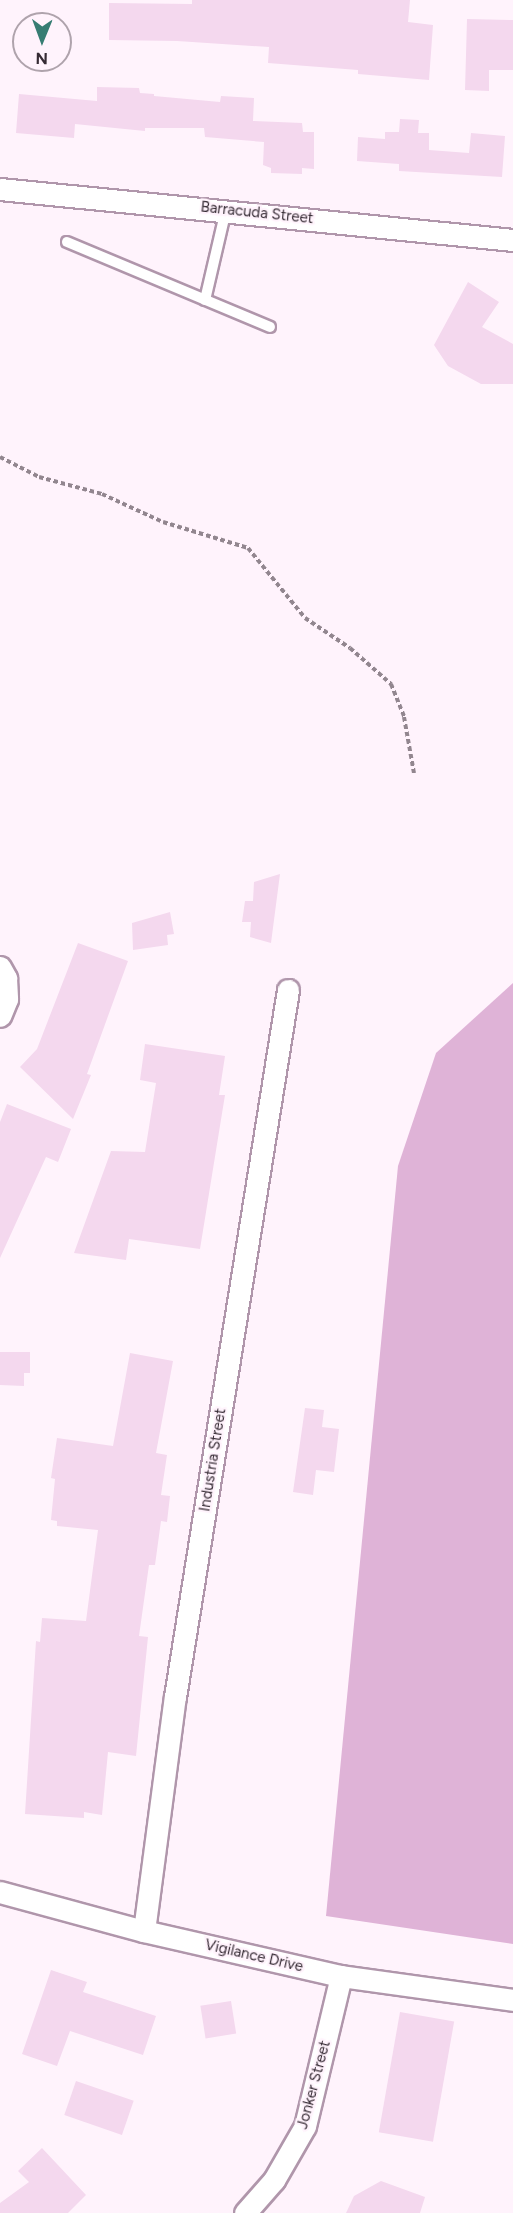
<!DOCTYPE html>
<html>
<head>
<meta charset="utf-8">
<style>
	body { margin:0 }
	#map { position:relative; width:513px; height:2213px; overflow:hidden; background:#fff3fc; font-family:Figtree,sans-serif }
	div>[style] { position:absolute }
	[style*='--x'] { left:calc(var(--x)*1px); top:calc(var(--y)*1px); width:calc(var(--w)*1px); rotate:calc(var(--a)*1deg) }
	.green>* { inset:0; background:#dfb3d7 }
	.building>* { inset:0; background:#f4d8ee; transform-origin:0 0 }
	.path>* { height:4px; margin-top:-2px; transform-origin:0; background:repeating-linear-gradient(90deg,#92868f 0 4.5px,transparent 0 7.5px) }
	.roads { filter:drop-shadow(2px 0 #b096ab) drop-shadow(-2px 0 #b096ab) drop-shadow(0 2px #b096ab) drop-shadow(0 -2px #b096ab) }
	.lane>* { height:10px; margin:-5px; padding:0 5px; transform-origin:5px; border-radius:5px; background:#fff }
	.street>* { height:21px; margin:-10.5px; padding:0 10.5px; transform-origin:10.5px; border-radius:10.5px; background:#fff }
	span { translate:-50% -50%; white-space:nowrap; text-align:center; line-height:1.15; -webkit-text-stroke:4.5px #fff3fc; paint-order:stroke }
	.street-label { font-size:15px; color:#362b34 }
	.north { position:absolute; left:12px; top:12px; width:60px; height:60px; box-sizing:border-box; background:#fff3fc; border:2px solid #afa3ac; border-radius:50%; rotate:181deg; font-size:16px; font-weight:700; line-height:24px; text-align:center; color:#362b34 }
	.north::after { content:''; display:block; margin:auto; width:21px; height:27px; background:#377d73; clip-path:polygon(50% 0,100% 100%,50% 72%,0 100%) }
</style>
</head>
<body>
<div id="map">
	<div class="green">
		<div style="clip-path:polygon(513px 983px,513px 1944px,326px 1916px,398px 1166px,436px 1053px)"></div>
	</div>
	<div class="building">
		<div style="clip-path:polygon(192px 0,410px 0,408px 22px,433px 25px,429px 80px,358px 74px,358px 70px,268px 63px,269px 47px,177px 41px,109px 40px,109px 3px,192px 4px)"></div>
		<div style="clip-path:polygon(467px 19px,513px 20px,513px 70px,489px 70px,489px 91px,465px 90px)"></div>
		<div style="clip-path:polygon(97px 87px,139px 88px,140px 93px,154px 94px,154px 96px,220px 102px,221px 96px,254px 98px,253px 121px,302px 123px,303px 132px,314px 132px,314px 169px,302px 168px,302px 174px,271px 173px,271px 168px,263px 165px,264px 142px,205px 137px,204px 128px,145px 128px,145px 131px,75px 124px,74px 138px,16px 133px,19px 94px,97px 101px)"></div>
		<div style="clip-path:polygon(400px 119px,419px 120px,418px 133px,429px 133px,429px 150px,469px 153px,471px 133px,505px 136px,502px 177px,399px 171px,399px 164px,357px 161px,358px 137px,385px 139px,385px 132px,399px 132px)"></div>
		<div style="clip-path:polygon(468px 282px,499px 302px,482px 327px,513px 344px,513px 384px,481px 384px,448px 366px,434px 345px)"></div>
		<div style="clip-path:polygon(280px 874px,271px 943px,250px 937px,251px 922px,242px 922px,245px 901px,253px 901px,254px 882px)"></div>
		<div style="clip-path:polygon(170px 912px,174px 934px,167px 935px,168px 945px,133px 950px,132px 923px)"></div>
		<div style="clip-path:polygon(78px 943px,128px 961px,87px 1074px,91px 1075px,73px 1119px,20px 1067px,37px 1049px)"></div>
		<div style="clip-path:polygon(145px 1044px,225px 1056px,219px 1095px,225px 1095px,200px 1249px,129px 1239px,126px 1260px,74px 1253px,111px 1151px,145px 1152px,156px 1083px,140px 1080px)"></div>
		<div style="clip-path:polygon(7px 1104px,71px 1129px,58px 1162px,46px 1157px,0 1258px,0 1122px)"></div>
		<div style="clip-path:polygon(0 1352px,30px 1352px,30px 1373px,24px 1373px,24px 1386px,0 1385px)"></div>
		<div style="clip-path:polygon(130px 1353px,173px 1361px,156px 1453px,167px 1455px,161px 1495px,170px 1496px,167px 1522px,161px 1521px,155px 1565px,149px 1565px,139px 1636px,148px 1637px,136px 1756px,108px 1752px,102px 1815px,84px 1812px,84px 1818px,25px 1814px,36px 1641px,40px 1642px,42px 1618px,86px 1621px,98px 1530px,57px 1526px,57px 1521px,51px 1520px,55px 1479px,51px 1478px,57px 1438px,113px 1446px)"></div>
		<div style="clip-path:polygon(305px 1408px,324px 1410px,322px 1427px,339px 1429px,334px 1472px,316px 1470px,313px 1495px,293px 1492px)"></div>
		<div style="clip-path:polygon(51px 1970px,87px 1982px,83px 1992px,156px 2016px,143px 2055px,70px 2031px,57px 2066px,22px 2054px)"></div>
		<div style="left:231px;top:2001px;width:33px;height:31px;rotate:81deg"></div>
		<div style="left:400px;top:2012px;width:55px;height:122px;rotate:10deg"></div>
		<div style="left:76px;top:2081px;width:61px;height:36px;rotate:19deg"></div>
		<div style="clip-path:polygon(42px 2148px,86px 2195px,68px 2213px,0 2213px,0 2203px,29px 2182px,18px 2171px)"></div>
		<div style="clip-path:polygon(381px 2181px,425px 2197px,420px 2213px,346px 2213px,354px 2196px)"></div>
	</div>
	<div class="path">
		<div style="--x:0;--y:457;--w:44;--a:27.1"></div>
		<div style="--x:39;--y:477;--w:65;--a:15.1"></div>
		<div style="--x:102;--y:494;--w:67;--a:24.7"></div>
		<div style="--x:163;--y:522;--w:89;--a:17"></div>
		<div style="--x:248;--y:548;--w:90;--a:50.8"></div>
		<div style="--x:305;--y:618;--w:54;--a:33.7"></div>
		<div style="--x:350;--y:648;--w:55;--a:41.3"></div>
		<div style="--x:391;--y:684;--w:35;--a:68"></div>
		<div style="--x:404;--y:717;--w:57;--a:79.9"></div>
	</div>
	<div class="roads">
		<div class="lane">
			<div style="--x:67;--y:242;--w:220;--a:22.7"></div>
			<div style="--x:205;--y:300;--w:92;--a:-76.9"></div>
		</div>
		<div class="street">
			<div style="--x:0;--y:189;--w:516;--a:5.68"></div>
			<div style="--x:0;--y:967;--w:13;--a:61"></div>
			<div style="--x:6;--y:978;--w:21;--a:87"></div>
			<div style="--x:7;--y:999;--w:18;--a:112"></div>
			<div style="--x:0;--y:1892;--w:149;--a:15.2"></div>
			<div style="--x:144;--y:1931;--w:202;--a:12.9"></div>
			<div style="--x:341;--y:1976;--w:174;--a:7.9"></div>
			<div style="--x:144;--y:1931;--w:236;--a:-82.5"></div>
			<div style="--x:175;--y:1697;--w:716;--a:-80.92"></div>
			<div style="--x:245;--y:2213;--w:44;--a:-48.7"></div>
			<div style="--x:274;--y:2180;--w:62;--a:-60.1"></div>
			<div style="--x:305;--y:2126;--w:154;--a:-76.5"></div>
		</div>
	</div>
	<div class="street-label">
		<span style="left:257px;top:213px;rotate:6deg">Barracuda Street</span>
		<span style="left:213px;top:1460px;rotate:-81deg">Industria Street</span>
		<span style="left:254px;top:1956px;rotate:13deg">Vigilance Drive</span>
		<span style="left:314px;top:2085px;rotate:-75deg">Jonker Street</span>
	</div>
	<div class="north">N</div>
</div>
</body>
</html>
